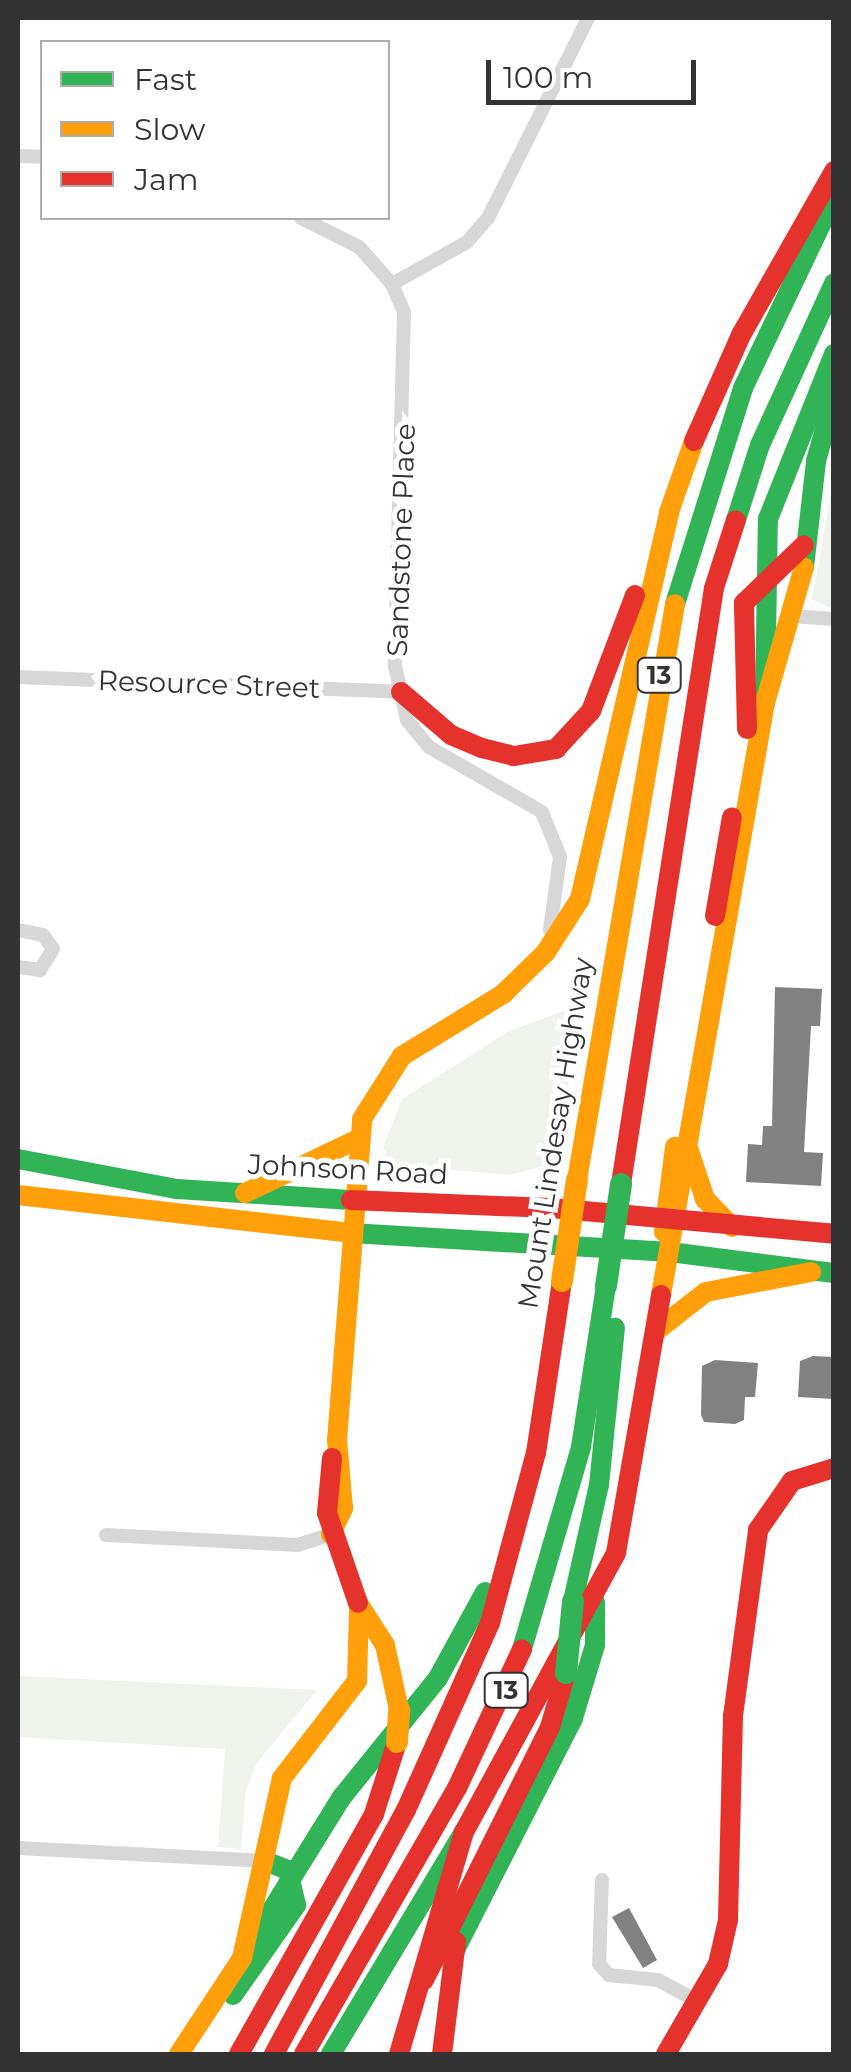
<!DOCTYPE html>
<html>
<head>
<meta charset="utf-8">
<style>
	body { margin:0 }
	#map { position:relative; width:851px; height:2072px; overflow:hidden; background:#fff; font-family:Montserrat,sans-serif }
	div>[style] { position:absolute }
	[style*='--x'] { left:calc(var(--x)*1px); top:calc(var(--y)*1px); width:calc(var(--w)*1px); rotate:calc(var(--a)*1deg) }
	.green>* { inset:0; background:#f0f3ec }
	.building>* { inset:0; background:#818181 }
	.street>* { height:14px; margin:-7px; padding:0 7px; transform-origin:7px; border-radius:7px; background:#d7d7d7 }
	.fast>* { height:20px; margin:-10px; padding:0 10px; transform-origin:10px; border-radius:10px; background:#30b455 }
	.slow>* { height:20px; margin:-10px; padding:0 10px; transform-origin:10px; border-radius:10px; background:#ff9f0a }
	.jam>* { height:20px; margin:-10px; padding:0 10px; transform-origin:10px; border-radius:10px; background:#e5322d }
	.fast-bridge>* { height:22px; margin:-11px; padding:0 11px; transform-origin:11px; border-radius:11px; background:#30b455 }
	.slow-bridge>* { height:22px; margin:-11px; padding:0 11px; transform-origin:11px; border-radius:11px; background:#ff9f0a }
	span { translate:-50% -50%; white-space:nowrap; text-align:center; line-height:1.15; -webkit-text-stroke:10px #fff; paint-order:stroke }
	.shield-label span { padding:2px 8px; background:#fff; border:2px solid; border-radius:8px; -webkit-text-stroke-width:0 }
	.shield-label { font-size:25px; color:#333; font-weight:700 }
	.street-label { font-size:28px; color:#333 }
	.frame { position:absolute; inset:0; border:20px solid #333; pointer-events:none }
	.legend { position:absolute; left:40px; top:40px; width:350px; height:180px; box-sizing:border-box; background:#fff; border:2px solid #adadad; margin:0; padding:12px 18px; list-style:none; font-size:30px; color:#333 }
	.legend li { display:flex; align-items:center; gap:20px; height:50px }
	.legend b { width:50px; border:2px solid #adadad }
	.scale { position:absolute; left:486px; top:60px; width:210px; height:45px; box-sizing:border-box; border:5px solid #333; border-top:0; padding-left:12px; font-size:30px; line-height:35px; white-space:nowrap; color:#333; -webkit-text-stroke:8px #fff; paint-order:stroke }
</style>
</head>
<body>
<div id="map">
	<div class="green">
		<div style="clip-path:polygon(833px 481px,833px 609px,812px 600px)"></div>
		<div style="clip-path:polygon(580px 980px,585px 994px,556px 1154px,547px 1165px,510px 1175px,390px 1164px,383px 1147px,402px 1099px,509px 1031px,566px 1010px,569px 985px)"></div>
		<div style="clip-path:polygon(18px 1676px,317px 1690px,257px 1763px,246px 1790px,241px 1849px,218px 1847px,225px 1749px,18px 1737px)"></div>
	</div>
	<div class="building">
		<div style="clip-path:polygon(775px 987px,822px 989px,820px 1026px,811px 1026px,804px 1152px,823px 1153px,821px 1186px,746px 1182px,748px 1144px,762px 1145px,763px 1126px,772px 1126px)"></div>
		<div style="clip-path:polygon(813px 1356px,834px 1357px,834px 1399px,798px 1397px,800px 1361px)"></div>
		<div style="clip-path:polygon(715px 1360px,758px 1363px,755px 1397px,745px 1397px,744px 1420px,735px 1424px,704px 1422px,701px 1415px,702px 1366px)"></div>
		<div style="clip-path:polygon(629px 1908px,657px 1960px,643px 1968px,612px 1917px)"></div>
	</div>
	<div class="street">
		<div style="--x:18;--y:156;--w:24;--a:2"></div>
		<div style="--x:301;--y:218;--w:65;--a:26.6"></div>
		<div style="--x:359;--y:247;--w:50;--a:48.3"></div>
		<div style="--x:392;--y:284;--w:30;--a:67"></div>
		<div style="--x:404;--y:312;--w:354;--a:91.5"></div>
		<div style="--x:395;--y:666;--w:55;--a:77.5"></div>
		<div style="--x:407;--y:720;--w:35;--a:51"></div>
		<div style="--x:429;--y:747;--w:130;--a:29.9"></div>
		<div style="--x:542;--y:812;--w:48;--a:68.2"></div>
		<div style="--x:560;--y:857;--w:74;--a:97.8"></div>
		<div style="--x:392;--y:284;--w:86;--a:-29.2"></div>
		<div style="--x:467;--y:242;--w:32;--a:-49"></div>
		<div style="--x:488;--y:218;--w:224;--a:-63.4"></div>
		<div style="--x:791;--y:616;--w:43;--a:4"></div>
		<div style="--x:18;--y:677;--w:383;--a:2.2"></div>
		<div style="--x:18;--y:930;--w:25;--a:11"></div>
		<div style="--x:43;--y:935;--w:17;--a:54"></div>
		<div style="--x:53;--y:949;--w:25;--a:122"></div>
		<div style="--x:40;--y:970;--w:22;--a:-172"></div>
		<div style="--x:106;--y:1535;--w:192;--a:3"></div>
		<div style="--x:298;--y:1545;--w:35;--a:-18"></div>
		<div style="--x:18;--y:1848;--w:246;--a:3"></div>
		<div style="--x:602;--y:1880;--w:84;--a:92"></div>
		<div style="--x:599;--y:1964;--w:15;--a:48"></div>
		<div style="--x:609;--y:1975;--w:49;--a:5.8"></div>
		<div style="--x:658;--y:1980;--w:47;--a:28.2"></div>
	</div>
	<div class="fast">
		<div style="--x:736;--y:520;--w:79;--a:-72.3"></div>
		<div style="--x:760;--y:445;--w:178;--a:-65.4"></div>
		<div style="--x:804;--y:567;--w:107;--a:-83.5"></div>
		<div style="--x:816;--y:461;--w:66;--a:-74.3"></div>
		<div style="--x:675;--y:604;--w:226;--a:-72.5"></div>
		<div style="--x:743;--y:388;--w:212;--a:-64.5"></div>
		<div style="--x:765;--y:703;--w:184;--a:-89.1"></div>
		<div style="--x:768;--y:519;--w:178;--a:-68.2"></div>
		<div style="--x:18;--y:1159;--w:162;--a:10.7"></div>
		<div style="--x:177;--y:1189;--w:174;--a:3.6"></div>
		<div style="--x:351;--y:1233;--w:320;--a:3.4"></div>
		<div style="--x:670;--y:1252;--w:165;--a:7.3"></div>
		<div style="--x:573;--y:1601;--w:119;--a:-77.4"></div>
		<div style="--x:599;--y:1485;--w:158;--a:-84.2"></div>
		<div style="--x:522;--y:1649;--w:210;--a:-73.7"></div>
		<div style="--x:581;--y:1447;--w:163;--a:-81.2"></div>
		<div style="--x:455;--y:1950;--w:260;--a:-63"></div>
		<div style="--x:573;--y:1718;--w:76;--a:-73.2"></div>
		<div style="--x:595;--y:1645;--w:43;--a:-90"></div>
		<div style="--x:242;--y:1958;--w:190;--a:-58.2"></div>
		<div style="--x:342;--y:1797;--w:153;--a:-51.1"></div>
		<div style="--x:438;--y:1678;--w:98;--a:-61.3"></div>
		<div style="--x:233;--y:1995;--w:110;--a:-55"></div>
		<div style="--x:296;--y:1905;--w:36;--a:-103"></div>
		<div style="--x:288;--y:1870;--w:26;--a:-159"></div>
		<div style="--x:331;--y:2054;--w:259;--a:-59.1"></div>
	</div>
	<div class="slow">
		<div style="--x:546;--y:952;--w:63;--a:-57.3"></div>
		<div style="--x:580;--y:899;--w:397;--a:-77"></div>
		<div style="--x:669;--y:512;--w:75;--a:-70.6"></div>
		<div style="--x:688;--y:1148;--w:54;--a:71.6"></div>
		<div style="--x:705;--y:1199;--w:39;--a:46"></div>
		<div style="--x:577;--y:1180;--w:584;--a:-80.34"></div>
		<div style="--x:245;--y:1193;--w:123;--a:-25.5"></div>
		<div style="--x:18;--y:1195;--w:335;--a:6.5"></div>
		<div style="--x:664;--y:1232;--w:86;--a:-82.6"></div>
		<div style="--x:661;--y:1295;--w:601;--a:-80.04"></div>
		<div style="--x:765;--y:703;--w:141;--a:-74"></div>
		<div style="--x:656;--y:1331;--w:63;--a:-38"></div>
		<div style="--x:706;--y:1292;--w:107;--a:-10.8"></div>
		<div style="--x:331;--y:1534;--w:29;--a:-65"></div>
		<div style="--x:343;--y:1508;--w:68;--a:-95"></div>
		<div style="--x:337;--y:1440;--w:322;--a:-85.5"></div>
		<div style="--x:362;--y:1119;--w:75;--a:-57.6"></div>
		<div style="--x:402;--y:1056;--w:119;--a:-31.5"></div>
		<div style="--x:503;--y:994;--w:60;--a:-44.3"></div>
		<div style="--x:358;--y:1603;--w:50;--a:57.3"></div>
		<div style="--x:385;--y:1645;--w:66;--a:77.8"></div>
		<div style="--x:179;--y:2054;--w:115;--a:-56.7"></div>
		<div style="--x:242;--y:1958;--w:184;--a:-77.5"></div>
		<div style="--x:282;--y:1778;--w:123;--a:-52.3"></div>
		<div style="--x:357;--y:1681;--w:73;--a:-88.4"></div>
	</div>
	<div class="jam">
		<div style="--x:694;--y:441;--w:116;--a:-66.1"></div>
		<div style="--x:741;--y:335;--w:189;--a:-60.4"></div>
		<div style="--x:401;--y:692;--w:66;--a:40.7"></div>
		<div style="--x:451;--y:735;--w:34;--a:23"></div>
		<div style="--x:482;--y:748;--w:33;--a:14"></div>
		<div style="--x:514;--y:756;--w:43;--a:-9.5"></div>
		<div style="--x:556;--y:749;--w:52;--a:-47.4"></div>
		<div style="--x:591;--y:711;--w:124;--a:-69.2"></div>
		<div style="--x:747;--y:729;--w:126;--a:-91.4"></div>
		<div style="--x:744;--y:603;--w:83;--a:-44"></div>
		<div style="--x:715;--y:916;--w:100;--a:-80.3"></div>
		<div style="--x:621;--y:1184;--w:603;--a:-81.13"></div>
		<div style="--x:714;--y:588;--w:71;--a:-72.1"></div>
		<div style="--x:351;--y:1200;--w:200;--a:2.3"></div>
		<div style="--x:551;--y:1208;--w:284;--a:5.2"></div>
		<div style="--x:332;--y:1458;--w:55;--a:95.2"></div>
		<div style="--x:327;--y:1513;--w:95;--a:71"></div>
		<div style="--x:424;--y:1980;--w:283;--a:-63.5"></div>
		<div style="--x:550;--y:1727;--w:56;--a:-73.5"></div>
		<div style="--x:239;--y:2054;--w:275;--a:-60.6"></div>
		<div style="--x:374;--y:1814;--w:76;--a:-72.3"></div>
		<div style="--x:274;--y:2054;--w:277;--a:-61.6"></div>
		<div style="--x:406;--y:1810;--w:205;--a:-65.8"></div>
		<div style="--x:490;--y:1623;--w:176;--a:-74.9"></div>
		<div style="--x:536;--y:1453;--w:174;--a:-81.4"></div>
		<div style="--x:304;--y:2054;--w:307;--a:-60.1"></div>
		<div style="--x:457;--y:1788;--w:153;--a:-64.9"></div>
		<div style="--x:399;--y:2054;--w:231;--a:-73.7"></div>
		<div style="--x:464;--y:1832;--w:318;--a:-61.4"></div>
		<div style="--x:616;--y:1553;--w:262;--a:-80.1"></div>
		<div style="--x:442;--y:2054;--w:113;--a:-82.9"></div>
		<div style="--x:666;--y:2054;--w:104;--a:-60"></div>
		<div style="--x:718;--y:1964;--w:45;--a:-77.2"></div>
		<div style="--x:728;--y:1920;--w:204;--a:-88.6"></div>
		<div style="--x:733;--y:1716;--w:188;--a:-82.3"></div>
		<div style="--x:758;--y:1530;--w:60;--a:-55.2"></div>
		<div style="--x:792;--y:1481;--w:44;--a:-17.2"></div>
	</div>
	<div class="fast-bridge">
		<div style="--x:606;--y:1286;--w:103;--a:-81.6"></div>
		<div style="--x:566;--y:1673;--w:72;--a:-84.4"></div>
	</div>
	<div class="slow-bridge">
		<div style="--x:562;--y:1281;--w:102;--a:-81.6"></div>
		<div style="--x:397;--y:1742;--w:32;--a:-86"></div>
	</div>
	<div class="shield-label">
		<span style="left:659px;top:675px">13</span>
		<span style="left:506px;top:1690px">13</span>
	</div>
	<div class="street-label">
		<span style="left:401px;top:540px;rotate:-88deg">Sandstone Place</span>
		<span style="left:209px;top:684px;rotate:2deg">Resource Street</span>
		<span style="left:555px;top:1133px;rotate:-81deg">Mount Lindesay Highway</span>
		<span style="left:348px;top:1169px;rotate:3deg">Johnson Road</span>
	</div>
	<div class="frame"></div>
	<ul class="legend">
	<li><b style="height:12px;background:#30b455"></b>Fast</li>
	<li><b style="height:12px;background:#ff9f0a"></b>Slow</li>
	<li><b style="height:12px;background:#e5322d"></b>Jam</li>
	</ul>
	<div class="scale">100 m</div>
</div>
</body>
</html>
